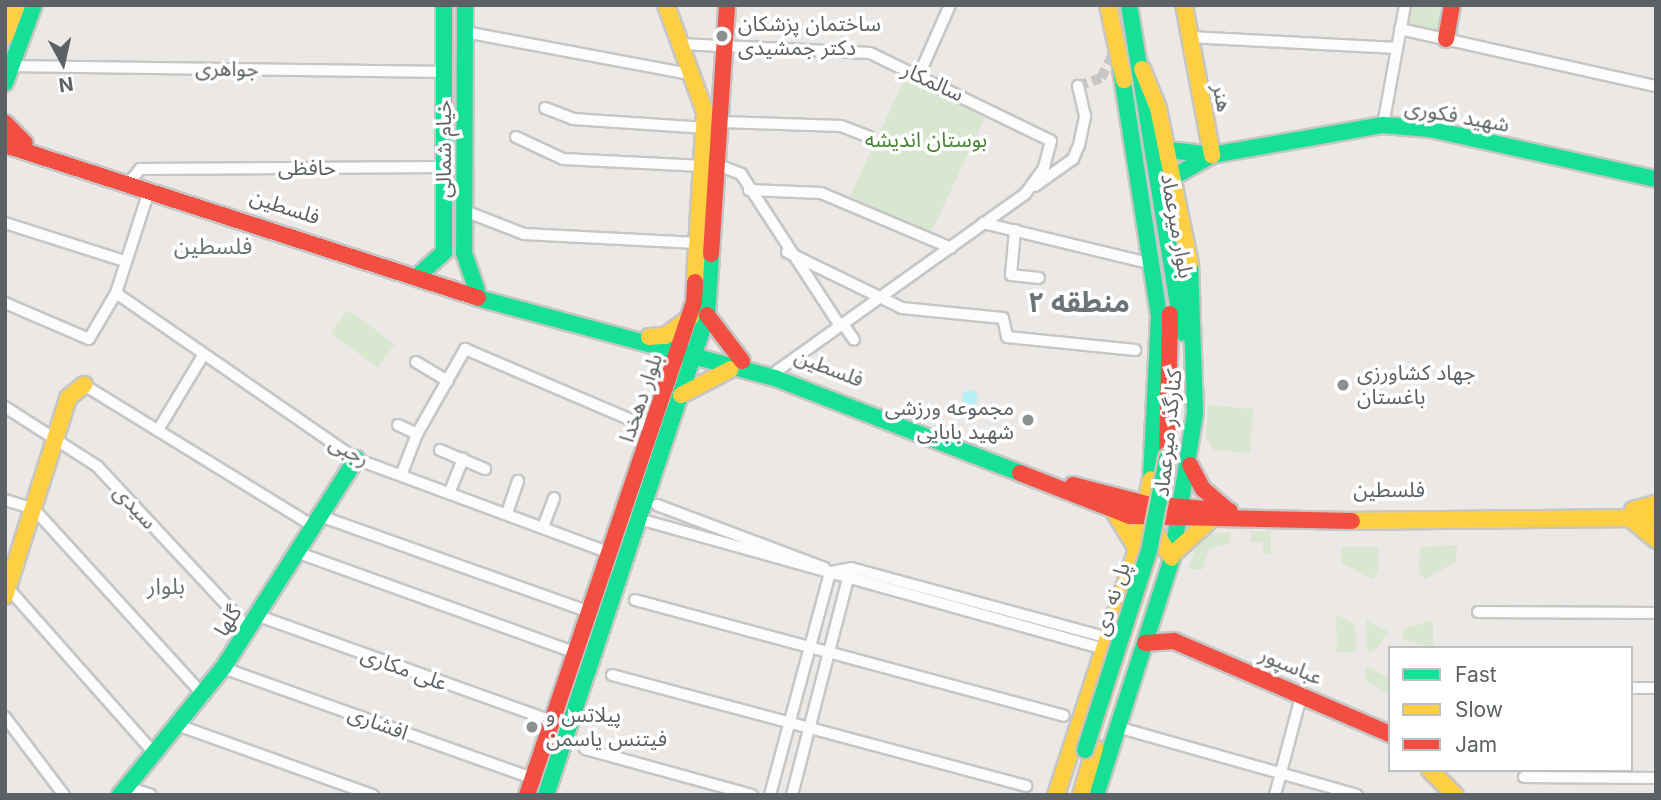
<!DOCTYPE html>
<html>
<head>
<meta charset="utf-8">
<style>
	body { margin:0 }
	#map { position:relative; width:1661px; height:800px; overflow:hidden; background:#ebe8e5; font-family:Inter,"Noto Sans Arabic",sans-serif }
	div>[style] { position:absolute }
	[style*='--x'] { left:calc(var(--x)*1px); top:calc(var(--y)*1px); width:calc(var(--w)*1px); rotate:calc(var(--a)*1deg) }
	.green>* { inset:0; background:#d9e7d0; transform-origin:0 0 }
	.water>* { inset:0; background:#b7eff7 }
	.round { border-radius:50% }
	.street-tunnel>* { height:10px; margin-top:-5px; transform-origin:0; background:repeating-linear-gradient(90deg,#c7c6c5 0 10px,transparent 0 15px) }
	.roads { filter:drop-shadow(2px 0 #c5c6c5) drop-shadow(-2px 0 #c5c6c5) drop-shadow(0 2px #c5c6c5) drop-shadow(0 -2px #c5c6c5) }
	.street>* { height:10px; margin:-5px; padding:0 5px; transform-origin:5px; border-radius:5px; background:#fcfcfb }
	.fast>* { height:16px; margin:-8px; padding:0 8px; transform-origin:8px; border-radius:8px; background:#16e098 }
	.slow>* { height:16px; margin:-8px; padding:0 8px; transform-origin:8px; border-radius:8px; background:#ffcf43 }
	.jam>* { height:16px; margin:-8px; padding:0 8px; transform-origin:8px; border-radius:8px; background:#f24e42 }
	.bridges { filter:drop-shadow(2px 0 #d4c0b2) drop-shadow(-2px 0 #d4c0b2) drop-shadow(0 2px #d4c0b2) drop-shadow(0 -2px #d4c0b2) }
	.fast-bridge>* { height:16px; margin:-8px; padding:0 8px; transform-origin:8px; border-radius:8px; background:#16e098 }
	.dots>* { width:19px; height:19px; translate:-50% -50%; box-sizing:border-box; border:4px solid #fff; border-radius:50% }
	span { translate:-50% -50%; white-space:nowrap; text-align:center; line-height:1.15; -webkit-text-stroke:7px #fff; paint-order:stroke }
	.poi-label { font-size:21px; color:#5b6164 }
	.left { translate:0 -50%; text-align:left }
	.right { translate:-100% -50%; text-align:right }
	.street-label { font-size:21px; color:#5b6164 }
	.park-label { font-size:21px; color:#468431 }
	.neighbourhood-label { font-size:23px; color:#6b7476 }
	.district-label { font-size:28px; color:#6b7476; font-weight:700 }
	.frame { position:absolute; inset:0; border:7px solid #5b6164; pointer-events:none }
	.legend { position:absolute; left:1388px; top:646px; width:245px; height:126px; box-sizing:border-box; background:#fff; border:2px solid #bdc0c1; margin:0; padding:9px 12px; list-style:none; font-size:21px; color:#5b6164 }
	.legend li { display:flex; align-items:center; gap:14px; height:35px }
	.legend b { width:35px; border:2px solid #bdc0c1 }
	.north { position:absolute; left:28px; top:28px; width:70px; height:70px; -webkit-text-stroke:5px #fff; paint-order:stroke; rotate:172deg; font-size:19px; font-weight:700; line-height:28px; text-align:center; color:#5b6164 }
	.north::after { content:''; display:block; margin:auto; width:24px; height:32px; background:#5b6164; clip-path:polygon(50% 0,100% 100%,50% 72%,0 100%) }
</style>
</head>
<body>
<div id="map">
	<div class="green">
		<div style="clip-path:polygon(444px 5px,465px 5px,456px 260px,448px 257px)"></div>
		<div style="clip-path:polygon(1408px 5px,1440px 5px,1438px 33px,1404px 25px)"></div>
		<div style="left:906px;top:76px;width:89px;height:133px;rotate:25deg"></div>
		<div style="left:348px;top:310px;width:58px;height:29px;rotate:36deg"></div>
		<div style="clip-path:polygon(1208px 405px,1253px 409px,1250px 453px,1214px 450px,1206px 437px)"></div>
		<div style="clip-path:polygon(1251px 531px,1271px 531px,1271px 554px,1264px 554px,1263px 542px,1251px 542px)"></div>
		<div style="clip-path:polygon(1230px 532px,1230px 543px,1209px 549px,1202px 570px,1188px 569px,1201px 535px)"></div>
		<div style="clip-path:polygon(1457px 545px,1456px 561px,1426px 579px,1419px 573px,1420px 547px)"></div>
		<div style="clip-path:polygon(1341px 547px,1378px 547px,1378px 572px,1372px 579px,1342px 563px)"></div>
		<div style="clip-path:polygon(1336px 615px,1355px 624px,1356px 652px,1337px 652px)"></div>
		<div style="clip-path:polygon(1366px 620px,1389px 632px,1373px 652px,1367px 652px)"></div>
		<div style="clip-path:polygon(1433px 620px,1433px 648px,1402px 639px,1403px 629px)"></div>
		<div style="clip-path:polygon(1365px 666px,1390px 678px,1390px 695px,1365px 680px)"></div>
	</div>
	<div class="water">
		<div class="round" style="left:962px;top:390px;width:16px;height:16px"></div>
	</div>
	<div class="street-tunnel">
		<div style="--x:1078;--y:86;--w:24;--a:-19"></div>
		<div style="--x:1101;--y:78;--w:30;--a:-63"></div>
	</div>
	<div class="roads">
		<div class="street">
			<div style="--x:1400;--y:29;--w:262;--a:12.6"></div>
			<div style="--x:465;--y:32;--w:229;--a:10.6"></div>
			<div style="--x:1189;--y:37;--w:208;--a:3"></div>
			<div style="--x:680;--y:44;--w:190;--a:2.7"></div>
			<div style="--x:870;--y:53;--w:201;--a:25.9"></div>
			<div style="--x:1051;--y:141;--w:28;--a:105"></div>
			<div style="--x:1044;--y:168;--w:32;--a:126"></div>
			<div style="--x:1025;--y:194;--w:305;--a:144.5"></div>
			<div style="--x:11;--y:66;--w:432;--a:0.8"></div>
			<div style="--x:919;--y:75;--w:77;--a:-66.1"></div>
			<div style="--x:545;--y:108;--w:30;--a:21"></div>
			<div style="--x:573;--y:119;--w:133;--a:3.9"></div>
			<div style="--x:721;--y:122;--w:120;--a:1.9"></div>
			<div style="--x:841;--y:126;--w:30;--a:21"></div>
			<div style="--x:1383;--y:125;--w:122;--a:-79.6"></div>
			<div style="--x:516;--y:137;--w:52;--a:25.1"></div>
			<div style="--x:563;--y:159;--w:140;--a:2.9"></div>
			<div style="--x:718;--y:165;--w:25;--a:21"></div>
			<div style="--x:741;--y:174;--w:181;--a:56.9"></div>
			<div style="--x:132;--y:179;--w:13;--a:-51"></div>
			<div style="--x:140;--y:169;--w:304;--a:-0.4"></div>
			<div style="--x:1035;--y:186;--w:47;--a:-35.4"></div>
			<div style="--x:1073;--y:159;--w:15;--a:-67"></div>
			<div style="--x:1079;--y:145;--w:30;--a:-78"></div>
			<div style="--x:1085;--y:116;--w:31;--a:-103"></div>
			<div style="--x:749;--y:190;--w:72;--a:2.4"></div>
			<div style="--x:821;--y:193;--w:141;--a:22.9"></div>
			<div style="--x:465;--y:211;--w:63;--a:21.3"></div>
			<div style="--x:524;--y:234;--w:174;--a:3"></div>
			<div style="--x:5;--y:223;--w:122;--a:17.7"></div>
			<div style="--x:983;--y:223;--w:175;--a:13.6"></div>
			<div style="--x:1015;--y:230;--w:45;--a:95.1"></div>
			<div style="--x:1011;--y:275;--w:28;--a:6"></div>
			<div style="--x:787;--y:252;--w:128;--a:26"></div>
			<div style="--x:902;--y:308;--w:101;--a:5.7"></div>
			<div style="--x:1003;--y:318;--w:19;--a:78"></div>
			<div style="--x:1007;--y:337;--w:129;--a:5.8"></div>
			<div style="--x:116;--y:293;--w:292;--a:34.7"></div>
			<div style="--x:356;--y:459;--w:271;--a:20.3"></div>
			<div style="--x:116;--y:293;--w:104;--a:-72.1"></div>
			<div style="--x:5;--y:303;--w:91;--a:23.2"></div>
			<div style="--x:89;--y:339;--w:53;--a:-59.6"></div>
			<div style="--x:843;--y:324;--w:19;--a:55"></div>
			<div style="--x:416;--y:362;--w:37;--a:31"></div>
			<div style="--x:84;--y:385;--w:269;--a:31.6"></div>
			<div style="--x:5;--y:407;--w:109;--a:32.7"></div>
			<div style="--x:97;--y:466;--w:221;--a:47"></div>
			<div style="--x:398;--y:425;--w:21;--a:25"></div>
			<div style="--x:417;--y:434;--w:42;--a:111"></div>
			<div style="--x:158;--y:430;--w:85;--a:-58.9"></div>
			<div style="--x:417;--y:434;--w:98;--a:-60.5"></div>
			<div style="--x:465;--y:349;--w:204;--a:23.1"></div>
			<div style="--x:440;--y:450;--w:49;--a:22.9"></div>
			<div style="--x:450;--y:491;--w:35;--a:-68"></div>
			<div style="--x:5;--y:500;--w:30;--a:17"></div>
			<div style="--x:34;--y:509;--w:253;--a:47.7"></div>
			<div style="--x:657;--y:505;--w:179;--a:20.6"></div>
			<div style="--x:507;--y:513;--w:34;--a:-71"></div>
			<div style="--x:320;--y:516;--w:287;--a:19.6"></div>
			<div style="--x:639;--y:519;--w:481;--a:15.6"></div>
			<div style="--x:543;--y:527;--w:31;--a:-69"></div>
			<div style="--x:296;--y:552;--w:298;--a:19.8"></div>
			<div style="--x:831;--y:572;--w:20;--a:-11"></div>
			<div style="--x:851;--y:568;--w:263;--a:15.2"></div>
			<div style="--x:8;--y:588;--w:222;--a:48.5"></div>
			<div style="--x:635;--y:600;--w:444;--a:15.1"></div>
			<div style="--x:1478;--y:612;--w:178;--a:0.3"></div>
			<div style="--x:256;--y:615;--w:314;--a:19.7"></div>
			<div style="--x:223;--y:668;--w:328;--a:19.6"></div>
			<div style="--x:612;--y:675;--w:429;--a:15"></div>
			<div style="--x:1631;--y:688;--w:25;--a:0"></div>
			<div style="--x:5;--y:717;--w:98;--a:52.9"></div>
			<div style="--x:180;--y:726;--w:205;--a:19.7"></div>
			<div style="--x:1117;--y:727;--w:249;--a:15.8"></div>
			<div style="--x:585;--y:749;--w:173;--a:15.4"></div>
			<div style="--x:1524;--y:777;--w:132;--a:0.4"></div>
			<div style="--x:127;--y:787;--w:25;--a:18"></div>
			<div style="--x:770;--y:795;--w:231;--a:-74.9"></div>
			<div style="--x:792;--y:795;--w:228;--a:-75.5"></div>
			<div style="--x:1275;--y:795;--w:106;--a:-75.2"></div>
		</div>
		<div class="fast">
			<div style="--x:465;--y:5;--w:248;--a:90.2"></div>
			<div style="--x:464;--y:253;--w:39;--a:71"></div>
			<div style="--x:1129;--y:5;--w:332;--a:80.7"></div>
			<div style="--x:1121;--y:70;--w:249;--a:81.2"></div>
			<div style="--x:1159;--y:316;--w:163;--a:92.8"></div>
			<div style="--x:5;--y:83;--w:83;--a:-69.6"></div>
			<div style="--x:1167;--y:150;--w:39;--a:6"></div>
			<div style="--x:1173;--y:177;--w:45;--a:-29.4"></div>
			<div style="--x:1212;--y:155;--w:174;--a:-10"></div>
			<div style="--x:1383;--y:125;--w:47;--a:4.9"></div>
			<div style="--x:1430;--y:129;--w:231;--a:12.5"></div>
			<div style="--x:421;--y:273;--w:31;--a:-42"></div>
			<div style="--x:444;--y:252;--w:247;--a:-90"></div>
			<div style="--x:478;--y:298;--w:308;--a:15.1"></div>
			<div style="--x:775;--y:378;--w:263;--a:21.2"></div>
			<div style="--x:120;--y:795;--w:164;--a:-51"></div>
			<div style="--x:223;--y:668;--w:248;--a:-57.5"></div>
			<div style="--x:546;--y:795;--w:506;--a:-71.46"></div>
			<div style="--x:707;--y:315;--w:61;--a:-86.2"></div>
			<div style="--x:1096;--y:795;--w:249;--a:-72.2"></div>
			<div style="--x:1172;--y:558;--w:147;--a:-81"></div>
			<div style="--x:1195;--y:413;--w:149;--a:-91.9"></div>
		</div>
		<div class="slow">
			<div style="--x:666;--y:5;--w:114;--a:70"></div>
			<div style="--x:705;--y:112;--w:170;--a:93.4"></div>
			<div style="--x:1108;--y:5;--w:77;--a:78"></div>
			<div style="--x:1184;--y:5;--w:153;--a:79.4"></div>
			<div style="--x:5;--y:36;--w:33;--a:-69"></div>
			<div style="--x:1142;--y:69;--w:42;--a:67.7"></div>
			<div style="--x:1158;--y:108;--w:159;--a:78.4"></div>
			<div style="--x:649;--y:337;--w:16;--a:-4"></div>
			<div style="--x:665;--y:336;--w:32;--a:-36"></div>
			<div style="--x:681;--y:395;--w:56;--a:-27.5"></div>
			<div style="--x:1633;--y:510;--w:24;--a:-15"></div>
			<div style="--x:1114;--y:511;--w:44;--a:58.8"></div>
			<div style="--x:1137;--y:549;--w:24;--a:-35"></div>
			<div style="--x:1157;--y:535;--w:27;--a:57"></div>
			<div style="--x:1630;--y:518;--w:34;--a:40"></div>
			<div style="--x:1352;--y:521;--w:304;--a:-0.6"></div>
			<div style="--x:1175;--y:552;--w:46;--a:-42.4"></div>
			<div style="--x:5;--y:596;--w:208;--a:-72.3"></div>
			<div style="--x:68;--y:398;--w:21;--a:-39"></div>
			<div style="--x:1430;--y:770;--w:35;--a:45"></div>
			<div style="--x:1056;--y:795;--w:259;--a:-71.8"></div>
			<div style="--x:1137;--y:549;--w:71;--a:-78.7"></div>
			<div style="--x:1081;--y:795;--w:49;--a:-73.4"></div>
		</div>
		<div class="jam">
			<div style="--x:1446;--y:39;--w:35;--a:-80"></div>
			<div style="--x:5;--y:123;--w:28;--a:45"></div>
			<div style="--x:5;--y:145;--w:497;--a:17.9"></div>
			<div style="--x:711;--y:254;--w:250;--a:-86.3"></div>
			<div style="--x:707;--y:315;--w:58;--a:52.7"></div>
			<div style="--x:1167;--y:458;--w:144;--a:-88.8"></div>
			<div style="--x:1190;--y:465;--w:27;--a:62"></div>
			<div style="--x:1203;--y:489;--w:33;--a:41"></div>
			<div style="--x:1020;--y:473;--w:118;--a:21.4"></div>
			<div style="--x:1130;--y:516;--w:222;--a:1.3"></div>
			<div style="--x:1073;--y:485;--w:76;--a:14.4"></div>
			<div style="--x:1147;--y:504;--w:83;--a:4.8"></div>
			<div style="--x:1145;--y:643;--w:29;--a:-4"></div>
			<div style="--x:1174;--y:641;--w:235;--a:23.3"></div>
			<div style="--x:527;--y:795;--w:521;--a:-71.29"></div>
			<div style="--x:694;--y:302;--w:20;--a:-87"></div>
		</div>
	</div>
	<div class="bridges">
		<div class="fast-bridge">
			<div style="--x:1085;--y:750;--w:209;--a:-72.2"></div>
			<div style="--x:1149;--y:551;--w:95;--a:-79"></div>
		</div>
	</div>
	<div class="dots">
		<div style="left:722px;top:36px;background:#8d9091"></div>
		<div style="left:1343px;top:385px;background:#8d9091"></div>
		<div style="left:1028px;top:420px;background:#8d9091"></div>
		<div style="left:532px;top:727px;background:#8d9091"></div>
	</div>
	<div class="poi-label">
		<span class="left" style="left:738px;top:36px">ساختمان پزشکان<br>دکتر جمشیدی</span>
		<span class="left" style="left:1357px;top:385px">جهاد کشاورزی<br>باغستان</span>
		<span class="right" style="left:1014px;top:420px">مجموعه ورزشی<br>شهید بابایی</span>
		<span class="left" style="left:546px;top:727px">پیلاتس و<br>فیتنس یاسمن</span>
	</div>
	<div class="street-label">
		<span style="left:227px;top:69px;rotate:1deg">جواهری</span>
		<span style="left:933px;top:82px;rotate:25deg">سالمکار</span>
		<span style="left:1222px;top:98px;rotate:79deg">هنر</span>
		<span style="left:1457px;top:116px;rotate:10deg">شهید فکوری</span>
		<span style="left:444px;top:149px;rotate:-90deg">خیام شمالی</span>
		<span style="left:307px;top:168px">حافظی</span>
		<span style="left:285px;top:207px;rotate:18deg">فلسطین</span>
		<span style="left:1177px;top:226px;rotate:80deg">بلوار میرعماد</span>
		<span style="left:829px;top:368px;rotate:21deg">فلسطین</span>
		<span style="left:641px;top:398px;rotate:-71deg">بلوار دهخدا</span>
		<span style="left:1168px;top:433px;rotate:-84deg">کنارگذر میرعماد</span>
		<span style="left:349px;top:451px;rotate:28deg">رجبی</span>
		<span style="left:1389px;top:490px">فلسطین</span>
		<span style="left:135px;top:507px;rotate:47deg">سیدی</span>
		<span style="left:1112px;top:599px;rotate:-72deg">پل نه دی</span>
		<span style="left:228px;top:621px;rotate:-58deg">گلها</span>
		<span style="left:1291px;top:666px;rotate:23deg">عباسپور</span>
		<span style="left:404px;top:669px;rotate:20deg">علی مکاری</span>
		<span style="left:378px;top:723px;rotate:20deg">افشاری</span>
	</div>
	<div class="park-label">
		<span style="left:926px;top:140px">بوستان اندیشه</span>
	</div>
	<div class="neighbourhood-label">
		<span style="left:213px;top:246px">فلسطین</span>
		<span style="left:166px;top:586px">بلوار</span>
	</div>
	<div class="district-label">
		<span style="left:1079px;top:302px">منطقه ۲</span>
	</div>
	<div class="frame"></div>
	<ul class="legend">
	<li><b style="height:9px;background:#16e098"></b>Fast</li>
	<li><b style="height:9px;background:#ffcf43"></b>Slow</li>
	<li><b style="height:9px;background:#f24e42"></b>Jam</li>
	</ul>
	<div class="north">N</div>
</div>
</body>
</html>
